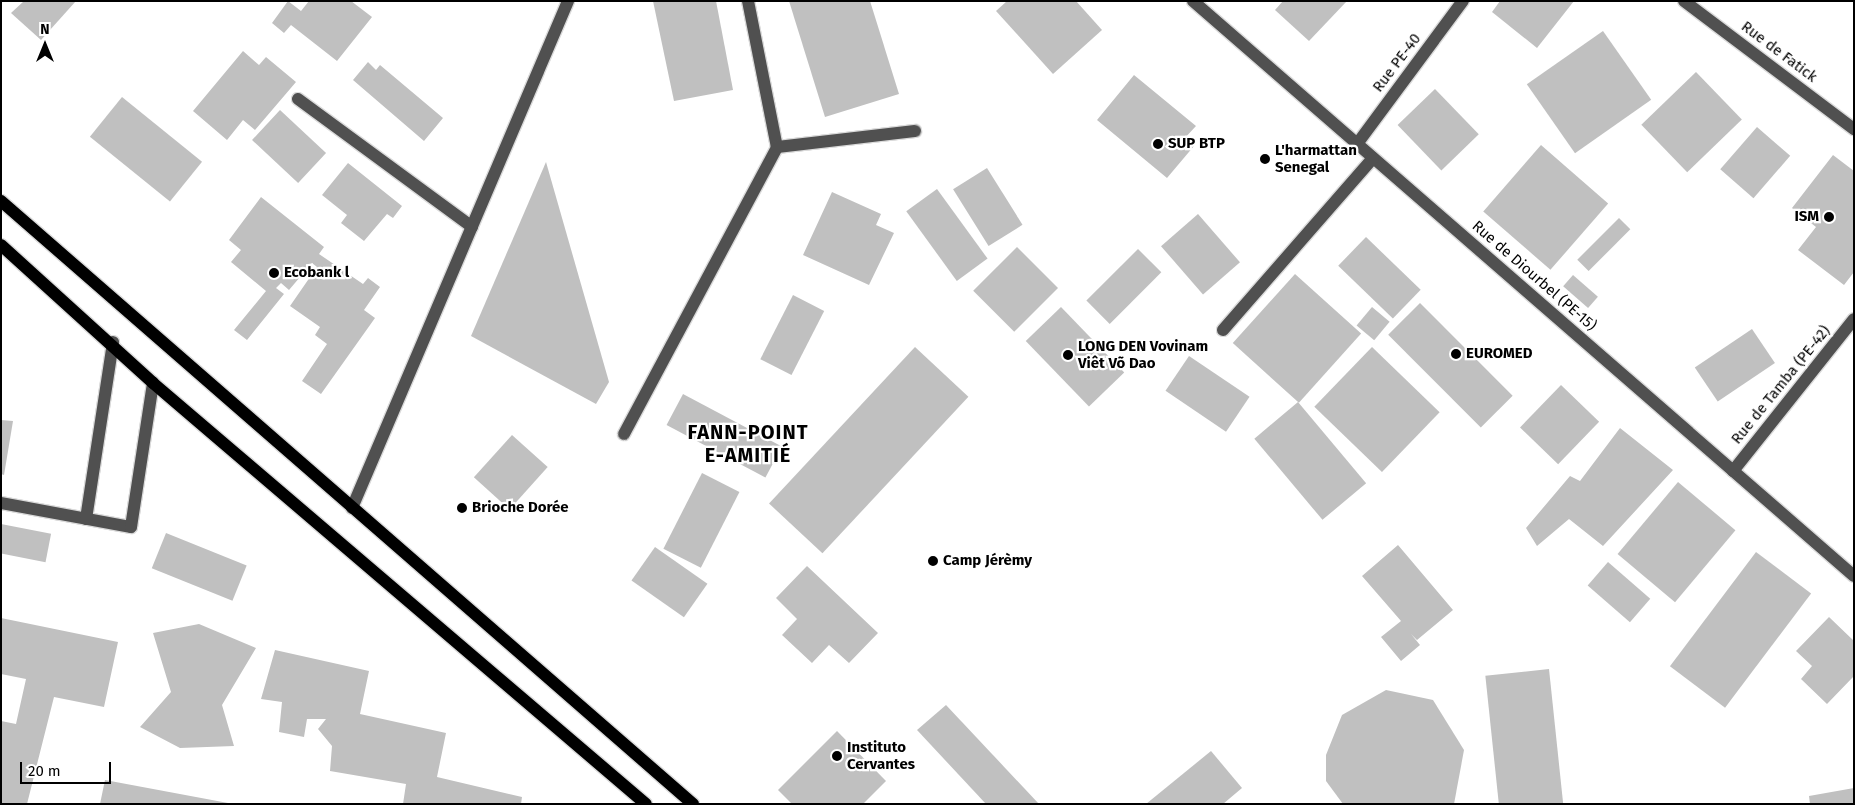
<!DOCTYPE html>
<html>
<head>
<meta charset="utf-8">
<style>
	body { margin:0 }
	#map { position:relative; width:1855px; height:805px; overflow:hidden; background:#fff; font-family:"Fira Sans",sans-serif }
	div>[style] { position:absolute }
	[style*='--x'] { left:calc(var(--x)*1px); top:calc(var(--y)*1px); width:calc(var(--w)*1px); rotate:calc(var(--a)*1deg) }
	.building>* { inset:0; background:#c0c0c0; transform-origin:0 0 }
	.roads { filter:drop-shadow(1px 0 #dbdbdb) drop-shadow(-1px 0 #dbdbdb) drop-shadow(0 1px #dbdbdb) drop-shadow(0 -1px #dbdbdb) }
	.minor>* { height:12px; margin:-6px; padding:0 6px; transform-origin:6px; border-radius:6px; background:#505050 }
	.major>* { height:12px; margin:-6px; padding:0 6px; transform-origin:6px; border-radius:6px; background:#000 }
	.dots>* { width:14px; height:14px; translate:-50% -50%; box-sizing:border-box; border:2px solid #fff; border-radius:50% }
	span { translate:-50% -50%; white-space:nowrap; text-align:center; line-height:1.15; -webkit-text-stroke:4.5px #fff; paint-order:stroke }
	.street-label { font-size:15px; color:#000 }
	.poi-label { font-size:15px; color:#000; font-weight:700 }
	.left { translate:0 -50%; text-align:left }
	.right { translate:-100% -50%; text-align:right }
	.district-label { font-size:20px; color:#000; font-weight:700; letter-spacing:1px }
	.frame { position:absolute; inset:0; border:2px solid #000; pointer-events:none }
	.north { position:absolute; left:20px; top:20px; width:50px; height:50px; -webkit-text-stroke:4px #fff; paint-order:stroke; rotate:0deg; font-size:14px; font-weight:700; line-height:20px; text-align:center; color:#000 }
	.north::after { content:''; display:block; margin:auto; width:18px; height:22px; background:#000; clip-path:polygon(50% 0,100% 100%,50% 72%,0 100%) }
	.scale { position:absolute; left:20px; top:762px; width:91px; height:22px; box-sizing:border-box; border:2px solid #000; border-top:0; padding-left:6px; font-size:15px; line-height:18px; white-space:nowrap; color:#000; -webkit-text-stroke:4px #fff; paint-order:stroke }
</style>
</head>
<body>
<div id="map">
	<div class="building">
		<div style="clip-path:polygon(24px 1px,76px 1px,41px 40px,11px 13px)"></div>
		<div style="clip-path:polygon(288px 1px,301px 11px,309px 1px,351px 1px,372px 17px,337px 61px,291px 25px,284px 33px,272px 23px)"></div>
		<div style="clip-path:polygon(653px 1px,716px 1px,733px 90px,674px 101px)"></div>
		<div style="clip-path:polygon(789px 1px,870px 1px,899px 94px,825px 117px)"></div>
		<div style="clip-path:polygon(1007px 1px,1076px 1px,1102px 30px,1053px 74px,996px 11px)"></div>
		<div style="clip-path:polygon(1283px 1px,1347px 1px,1309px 41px,1275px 10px)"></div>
		<div style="clip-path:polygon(1500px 1px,1574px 1px,1537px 48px,1492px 12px)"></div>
		<div style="left:1603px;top:31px;width:84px;height:93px;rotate:55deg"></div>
		<div style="clip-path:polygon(243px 51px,259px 65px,266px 57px,296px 82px,255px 130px,243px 120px,227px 140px,193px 111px)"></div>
		<div style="clip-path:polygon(368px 62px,376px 70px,380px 65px,443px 118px,424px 141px,353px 80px)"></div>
		<div style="left:1696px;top:72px;width:66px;height:76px;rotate:46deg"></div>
		<div style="clip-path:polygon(1134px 75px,1196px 126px,1183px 140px,1194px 146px,1167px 178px,1097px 120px)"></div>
		<div style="left:1435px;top:89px;width:63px;height:52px;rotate:46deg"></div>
		<div style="left:122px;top:97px;width:103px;height:51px;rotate:39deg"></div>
		<div style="left:280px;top:110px;width:63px;height:41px;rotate:43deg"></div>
		<div style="left:1757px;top:127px;width:44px;height:56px;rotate:41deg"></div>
		<div style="left:1541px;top:145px;width:89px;height:88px;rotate:41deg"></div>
		<div style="clip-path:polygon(1833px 155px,1854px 171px,1854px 272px,1844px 285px,1798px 250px,1816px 227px,1792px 208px)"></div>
		<div style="clip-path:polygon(546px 162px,609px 382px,596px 404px,471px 336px)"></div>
		<div style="clip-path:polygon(348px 163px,402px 206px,393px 218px,387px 214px,364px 241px,341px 223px,347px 215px,322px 195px)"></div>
		<div style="left:987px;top:168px;width:67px;height:40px;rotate:58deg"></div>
		<div style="left:937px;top:189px;width:86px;height:38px;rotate:54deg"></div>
		<div style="clip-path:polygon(832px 192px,881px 214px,876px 225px,894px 233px,869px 285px,803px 255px)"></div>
		<div style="clip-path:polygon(261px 197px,324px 247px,319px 254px,363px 284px,368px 278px,380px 287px,364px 310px,375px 318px,321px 394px,302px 381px,327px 344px,315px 335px,320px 327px,290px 306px,317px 267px,312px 263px,289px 290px,281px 283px,276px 288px,284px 294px,247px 340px,234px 330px,266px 291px,231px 262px,241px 250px,229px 240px)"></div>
		<div style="left:1198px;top:214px;width:64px;height:49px;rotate:49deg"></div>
		<div style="left:1619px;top:218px;width:16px;height:59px;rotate:45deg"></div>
		<div style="left:1366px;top:237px;width:76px;height:40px;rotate:44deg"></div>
		<div style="left:1017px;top:247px;width:58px;height:62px;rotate:45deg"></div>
		<div style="left:1138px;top:249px;width:33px;height:73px;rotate:45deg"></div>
		<div style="left:1295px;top:274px;width:89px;height:93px;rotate:42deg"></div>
		<div style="left:1573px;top:275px;width:33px;height:15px;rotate:41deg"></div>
		<div style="left:793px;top:295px;width:35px;height:72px;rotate:27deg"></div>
		<div style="left:1420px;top:303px;width:131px;height:45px;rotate:45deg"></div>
		<div style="left:1061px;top:307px;width:91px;height:49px;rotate:46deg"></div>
		<div style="left:1372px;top:307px;width:23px;height:24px;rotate:40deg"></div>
		<div style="left:1752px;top:329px;width:41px;height:69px;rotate:56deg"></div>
		<div style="left:915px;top:347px;width:73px;height:214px;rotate:43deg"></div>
		<div style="left:1372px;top:347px;width:94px;height:83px;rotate:44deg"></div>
		<div style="left:1189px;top:356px;width:73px;height:42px;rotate:34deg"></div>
		<div style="left:1561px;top:385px;width:53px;height:59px;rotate:44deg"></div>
		<div style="left:683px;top:394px;width:112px;height:35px;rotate:28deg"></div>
		<div style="left:1298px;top:402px;width:106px;height:57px;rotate:50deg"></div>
		<div style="clip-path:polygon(1px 420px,13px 421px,4px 475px,1px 474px)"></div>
		<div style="clip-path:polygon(1620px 428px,1673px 470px,1603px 546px,1569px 519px,1537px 546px,1526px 528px,1570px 476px,1580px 481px)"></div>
		<div style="left:512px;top:435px;width:48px;height:57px;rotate:42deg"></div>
		<div style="left:702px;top:473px;width:42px;height:85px;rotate:27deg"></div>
		<div style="left:1678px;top:482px;width:75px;height:94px;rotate:40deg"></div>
		<div style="left:1px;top:524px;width:51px;height:29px;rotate:11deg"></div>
		<div style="left:166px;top:533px;width:87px;height:38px;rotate:22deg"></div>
		<div style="clip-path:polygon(1398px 545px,1453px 610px,1417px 640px,1411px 634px,1420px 645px,1401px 661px,1381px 637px,1401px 621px,1362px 576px)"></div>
		<div style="left:655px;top:547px;width:64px;height:41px;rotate:35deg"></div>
		<div style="left:1756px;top:552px;width:69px;height:143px;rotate:37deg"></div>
		<div style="left:1608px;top:562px;width:56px;height:31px;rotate:41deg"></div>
		<div style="clip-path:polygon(807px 566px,878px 633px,849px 663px,829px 645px,812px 663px,782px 635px,797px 619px,776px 598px)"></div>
		<div style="clip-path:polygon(1829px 617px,1854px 641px,1854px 676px,1827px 704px,1801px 679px,1812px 666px,1796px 651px)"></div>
		<div style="clip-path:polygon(1px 618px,118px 642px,104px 707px,54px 697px,27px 804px,1px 804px,1px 721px,16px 724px,26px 679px,1px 674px)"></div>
		<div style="clip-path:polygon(199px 624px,256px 648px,222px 705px,234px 746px,180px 748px,140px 727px,171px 692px,153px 633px)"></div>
		<div style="clip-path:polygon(275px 650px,369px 671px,360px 714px,446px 733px,437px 777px,522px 797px,521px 804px,403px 804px,406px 784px,330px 771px,332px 746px,318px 729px,326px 719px,307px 719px,304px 737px,279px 732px,282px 702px,261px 699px)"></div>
		<div style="left:1549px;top:669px;width:136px;height:64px;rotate:84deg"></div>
		<div style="clip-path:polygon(1386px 690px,1433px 700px,1464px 750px,1454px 804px,1343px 804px,1326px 781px,1326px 755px,1342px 715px)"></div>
		<div style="clip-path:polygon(946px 705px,1039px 804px,986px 804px,917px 730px)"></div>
		<div style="clip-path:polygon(837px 731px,886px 781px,863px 804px,792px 804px,778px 790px)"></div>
		<div style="clip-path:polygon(1211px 751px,1242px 788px,1223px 804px,1146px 804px)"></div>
		<div style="clip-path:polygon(105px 780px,228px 803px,228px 804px,100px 804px)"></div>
		<div style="clip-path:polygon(1854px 788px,1854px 804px,1810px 804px,1809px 796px)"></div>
	</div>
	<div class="roads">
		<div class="minor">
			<div style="--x:748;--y:1;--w:149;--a:78.8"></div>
			<div style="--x:1193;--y:1;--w:876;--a:41.02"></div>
			<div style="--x:1684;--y:1;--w:213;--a:37"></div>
			<div style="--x:298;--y:99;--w:216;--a:36.3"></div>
			<div style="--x:1357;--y:144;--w:178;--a:-53.5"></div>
			<div style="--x:1223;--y:330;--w:228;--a:-48.9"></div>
			<div style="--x:624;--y:434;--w:325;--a:-61.9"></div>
			<div style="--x:777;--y:147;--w:139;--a:-6.6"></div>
			<div style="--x:1733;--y:471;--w:194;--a:-51.5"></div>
			<div style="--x:1;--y:503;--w:132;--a:10.5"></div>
			<div style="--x:131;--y:527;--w:146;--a:-81.3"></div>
			<div style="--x:352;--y:508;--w:551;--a:-66.92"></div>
			<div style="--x:86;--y:519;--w:179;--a:-81.3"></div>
		</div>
		<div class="major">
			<div style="--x:1;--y:201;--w:918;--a:41.07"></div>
			<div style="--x:1;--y:245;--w:205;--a:42.2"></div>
			<div style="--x:153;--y:383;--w:648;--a:40.5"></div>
		</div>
	</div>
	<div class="dots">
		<div style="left:1158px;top:144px;background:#000"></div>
		<div style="left:1265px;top:159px;background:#000"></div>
		<div style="left:1829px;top:217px;background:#000"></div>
		<div style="left:274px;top:273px;background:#000"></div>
		<div style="left:1456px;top:354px;background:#000"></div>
		<div style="left:1068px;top:355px;background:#000"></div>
		<div style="left:462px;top:508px;background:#000"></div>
		<div style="left:933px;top:561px;background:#000"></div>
		<div style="left:837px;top:756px;background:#000"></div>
	</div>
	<div class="street-label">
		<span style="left:1779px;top:52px;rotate:37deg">Rue de Fatick</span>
		<span style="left:1397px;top:63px;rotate:-53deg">Rue PE-40</span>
		<span style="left:1534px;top:276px;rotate:41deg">Rue de Diourbel (PE-15)</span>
		<span style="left:1781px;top:385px;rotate:-51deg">Rue de Tamba (PE-42)</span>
	</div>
	<div class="poi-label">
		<span class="left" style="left:1168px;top:144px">SUP BTP</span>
		<span class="left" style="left:1275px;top:159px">L'harmattan<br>Senegal</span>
		<span class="right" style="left:1819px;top:217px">ISM</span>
		<span class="left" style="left:284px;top:273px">Ecobank l</span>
		<span class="left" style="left:1078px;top:355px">LONG DEN Vovinam<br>Viêt Võ Dao</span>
		<span class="left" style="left:1466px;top:354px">EUROMED</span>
		<span class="left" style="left:472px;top:508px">Brioche Dorée</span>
		<span class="left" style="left:943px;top:561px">Camp Jérèmy</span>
		<span class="left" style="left:847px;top:756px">Instituto<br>Cervantes</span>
	</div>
	<div class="district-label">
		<span style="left:748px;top:444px">FANN-POINT<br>E-AMITIÉ</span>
	</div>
	<div class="frame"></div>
	<div class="north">N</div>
	<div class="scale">20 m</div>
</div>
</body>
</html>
